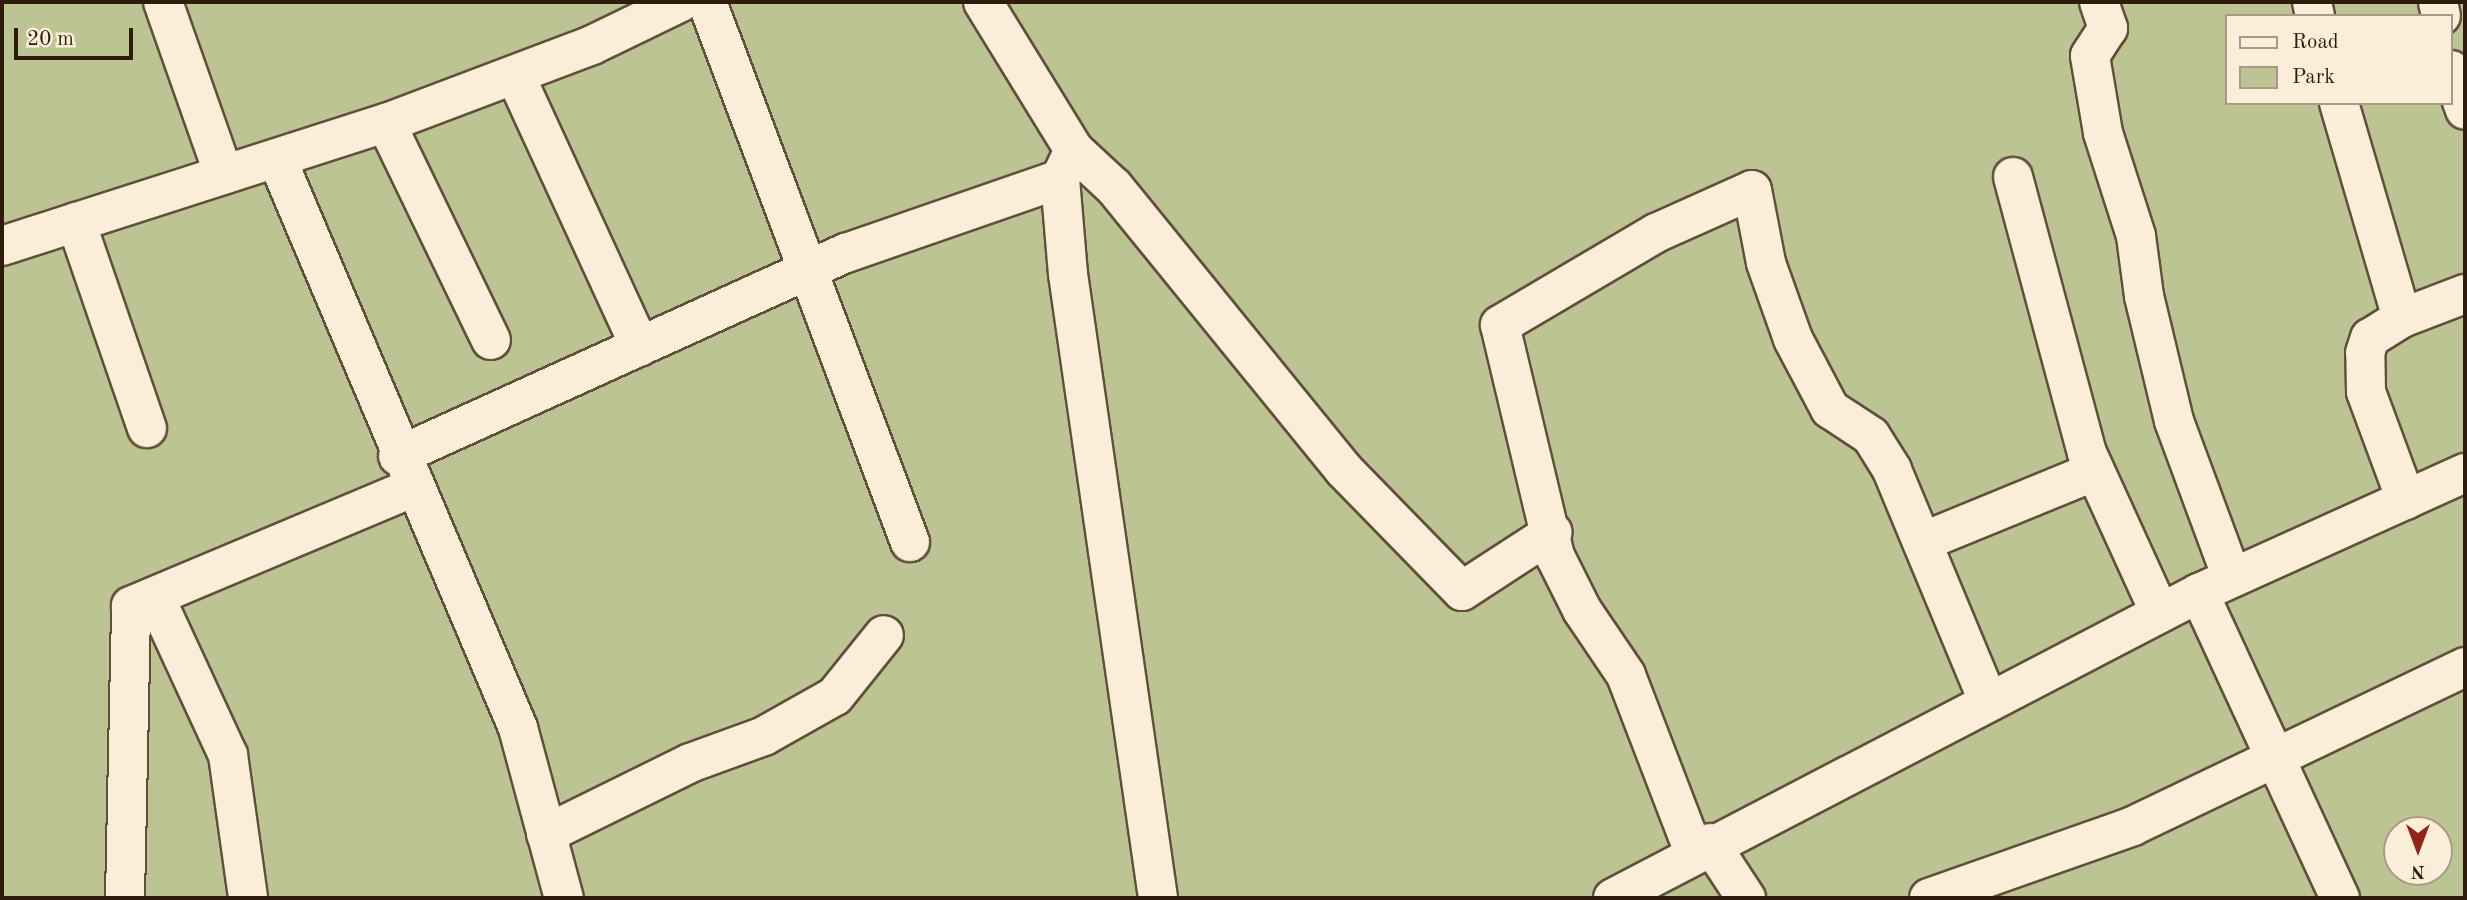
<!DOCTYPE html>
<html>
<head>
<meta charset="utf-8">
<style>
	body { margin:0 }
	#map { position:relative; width:2467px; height:900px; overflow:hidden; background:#f7e5c5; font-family:"Old Standard TT",serif }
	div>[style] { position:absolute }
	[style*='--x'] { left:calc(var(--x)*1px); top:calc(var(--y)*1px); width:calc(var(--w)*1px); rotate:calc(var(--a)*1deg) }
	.green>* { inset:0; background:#bdc494 }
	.roads { filter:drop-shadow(2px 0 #614e3b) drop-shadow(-2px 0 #614e3b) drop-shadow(0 2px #614e3b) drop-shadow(0 -2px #614e3b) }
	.minor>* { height:38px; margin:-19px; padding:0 19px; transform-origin:19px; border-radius:19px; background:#faeed9 }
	span { translate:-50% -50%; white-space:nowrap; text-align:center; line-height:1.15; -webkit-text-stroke:7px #faeed9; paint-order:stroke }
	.frame { position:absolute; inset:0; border:4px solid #2f1c0d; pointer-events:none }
	.legend { position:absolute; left:2225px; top:14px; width:228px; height:91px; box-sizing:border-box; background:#faeed9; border:2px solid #a99a87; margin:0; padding:9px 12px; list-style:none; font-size:21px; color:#2f1c0d }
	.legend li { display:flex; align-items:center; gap:14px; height:35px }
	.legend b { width:35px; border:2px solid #a99a87 }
	.north { position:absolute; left:2383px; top:816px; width:70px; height:70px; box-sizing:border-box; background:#faeed9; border:2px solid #a99a87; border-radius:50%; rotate:180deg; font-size:19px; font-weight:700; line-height:28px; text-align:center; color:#2f1c0d }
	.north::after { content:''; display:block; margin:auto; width:24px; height:32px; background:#8f2418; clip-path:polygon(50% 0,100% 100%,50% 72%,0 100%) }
	.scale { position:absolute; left:14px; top:28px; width:119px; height:32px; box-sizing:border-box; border:4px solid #2f1c0d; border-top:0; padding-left:9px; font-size:21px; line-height:24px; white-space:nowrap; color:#2f1c0d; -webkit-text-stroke:5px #faeed9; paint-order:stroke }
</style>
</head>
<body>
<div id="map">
	<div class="green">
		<div style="clip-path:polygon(evenodd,2px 2px,2465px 2px,2465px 898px,2px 898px,2px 2px,2227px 16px,2451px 16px,2451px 103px,2227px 103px,2227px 16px,2px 2px,2397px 830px,2439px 830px,2439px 872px,2397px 872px,2397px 830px)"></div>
	</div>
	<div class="roads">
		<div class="minor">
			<div style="--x:163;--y:2;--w:183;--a:70.6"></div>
			<div style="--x:707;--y:2;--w:577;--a:69.4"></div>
			<div style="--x:983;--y:2;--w:174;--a:58.4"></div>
			<div style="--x:1074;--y:150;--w:32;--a:116"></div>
			<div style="--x:1060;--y:179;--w:95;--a:85.2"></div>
			<div style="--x:1068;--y:274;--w:630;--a:81.79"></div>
			<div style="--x:2099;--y:2;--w:28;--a:71"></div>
			<div style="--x:2108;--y:28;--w:33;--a:123"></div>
			<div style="--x:2090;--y:56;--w:78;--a:80.4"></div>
			<div style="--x:2103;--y:133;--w:108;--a:72.2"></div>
			<div style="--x:2136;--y:236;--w:61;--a:82.4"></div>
			<div style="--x:2144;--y:296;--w:129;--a:76.5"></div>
			<div style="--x:2174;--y:421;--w:167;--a:69.7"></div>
			<div style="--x:2312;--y:2;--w:14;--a:78"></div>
			<div style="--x:2438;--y:2;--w:14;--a:78"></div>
			<div style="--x:2451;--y:70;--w:42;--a:70.7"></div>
			<div style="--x:515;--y:75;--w:299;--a:65.3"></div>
			<div style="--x:2339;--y:103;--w:224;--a:73.7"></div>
			<div style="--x:386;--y:123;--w:241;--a:64.2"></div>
			<div style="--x:1074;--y:150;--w:54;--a:42.8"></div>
			<div style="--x:1114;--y:187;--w:365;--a:50.9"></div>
			<div style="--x:1344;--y:470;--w:169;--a:45.7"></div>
			<div style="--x:1462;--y:591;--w:108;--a:-33"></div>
			<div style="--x:277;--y:159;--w:618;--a:67.04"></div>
			<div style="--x:518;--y:728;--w:176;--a:74.9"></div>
			<div style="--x:2013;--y:177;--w:286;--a:75"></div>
			<div style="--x:2087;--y:453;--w:176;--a:65.5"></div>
			<div style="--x:76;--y:222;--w:218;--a:71"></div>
			<div style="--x:2;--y:246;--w:403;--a:-17.8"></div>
			<div style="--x:386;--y:123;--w:220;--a:-20.7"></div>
			<div style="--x:592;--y:45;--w:99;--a:-25.8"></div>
			<div style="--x:398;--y:456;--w:492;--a:-24.4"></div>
			<div style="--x:846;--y:253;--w:226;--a:-19.1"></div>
			<div style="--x:2406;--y:500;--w:115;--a:-110.3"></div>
			<div style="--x:2366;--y:392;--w:39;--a:-91"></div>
			<div style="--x:2365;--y:353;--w:16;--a:-72"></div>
			<div style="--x:2370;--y:338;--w:38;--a:-32"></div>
			<div style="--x:2402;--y:318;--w:67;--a:-20.9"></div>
			<div style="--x:1922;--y:542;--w:185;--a:-22.3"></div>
			<div style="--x:2199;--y:593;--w:336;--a:65.2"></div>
			<div style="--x:155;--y:597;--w:174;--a:65.2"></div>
			<div style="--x:228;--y:755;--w:144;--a:82"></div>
			<div style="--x:546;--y:834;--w:161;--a:-26.2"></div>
			<div style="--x:690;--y:763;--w:79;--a:-20"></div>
			<div style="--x:764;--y:736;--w:81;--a:-29.4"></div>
			<div style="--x:835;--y:696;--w:78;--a:-51.2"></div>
			<div style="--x:1710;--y:843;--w:66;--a:56.8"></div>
			<div style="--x:1695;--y:855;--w:193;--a:-111"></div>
			<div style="--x:1626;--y:675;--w:78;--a:-124.1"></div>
			<div style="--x:1582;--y:610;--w:60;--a:-116.6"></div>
			<div style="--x:1555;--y:556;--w:237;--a:-103.4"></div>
			<div style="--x:1500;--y:325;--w:181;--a:-30.5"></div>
			<div style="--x:1656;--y:233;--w:105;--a:-24.1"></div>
			<div style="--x:1752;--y:190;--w:74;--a:79.1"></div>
			<div style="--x:1766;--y:263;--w:81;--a:70.4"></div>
			<div style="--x:1793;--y:339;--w:79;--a:62.1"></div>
			<div style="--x:1830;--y:409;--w:49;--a:33.4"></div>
			<div style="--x:1871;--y:436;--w:40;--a:58"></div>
			<div style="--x:1892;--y:470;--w:250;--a:67.4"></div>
			<div style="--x:125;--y:898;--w:292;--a:-88.8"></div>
			<div style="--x:131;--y:606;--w:305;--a:-22.8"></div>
			<div style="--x:1613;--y:898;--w:661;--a:-27.5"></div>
			<div style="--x:2199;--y:593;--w:292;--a:-24.3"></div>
			<div style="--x:1929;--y:898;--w:216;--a:-19.4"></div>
			<div style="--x:2133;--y:826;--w:368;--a:-25.6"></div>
		</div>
	</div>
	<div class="frame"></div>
	<ul class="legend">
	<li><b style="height:9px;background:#faeed9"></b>Road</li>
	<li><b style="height:19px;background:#bdc494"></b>Park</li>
	</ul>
	<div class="north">N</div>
	<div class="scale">20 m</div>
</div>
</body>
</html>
